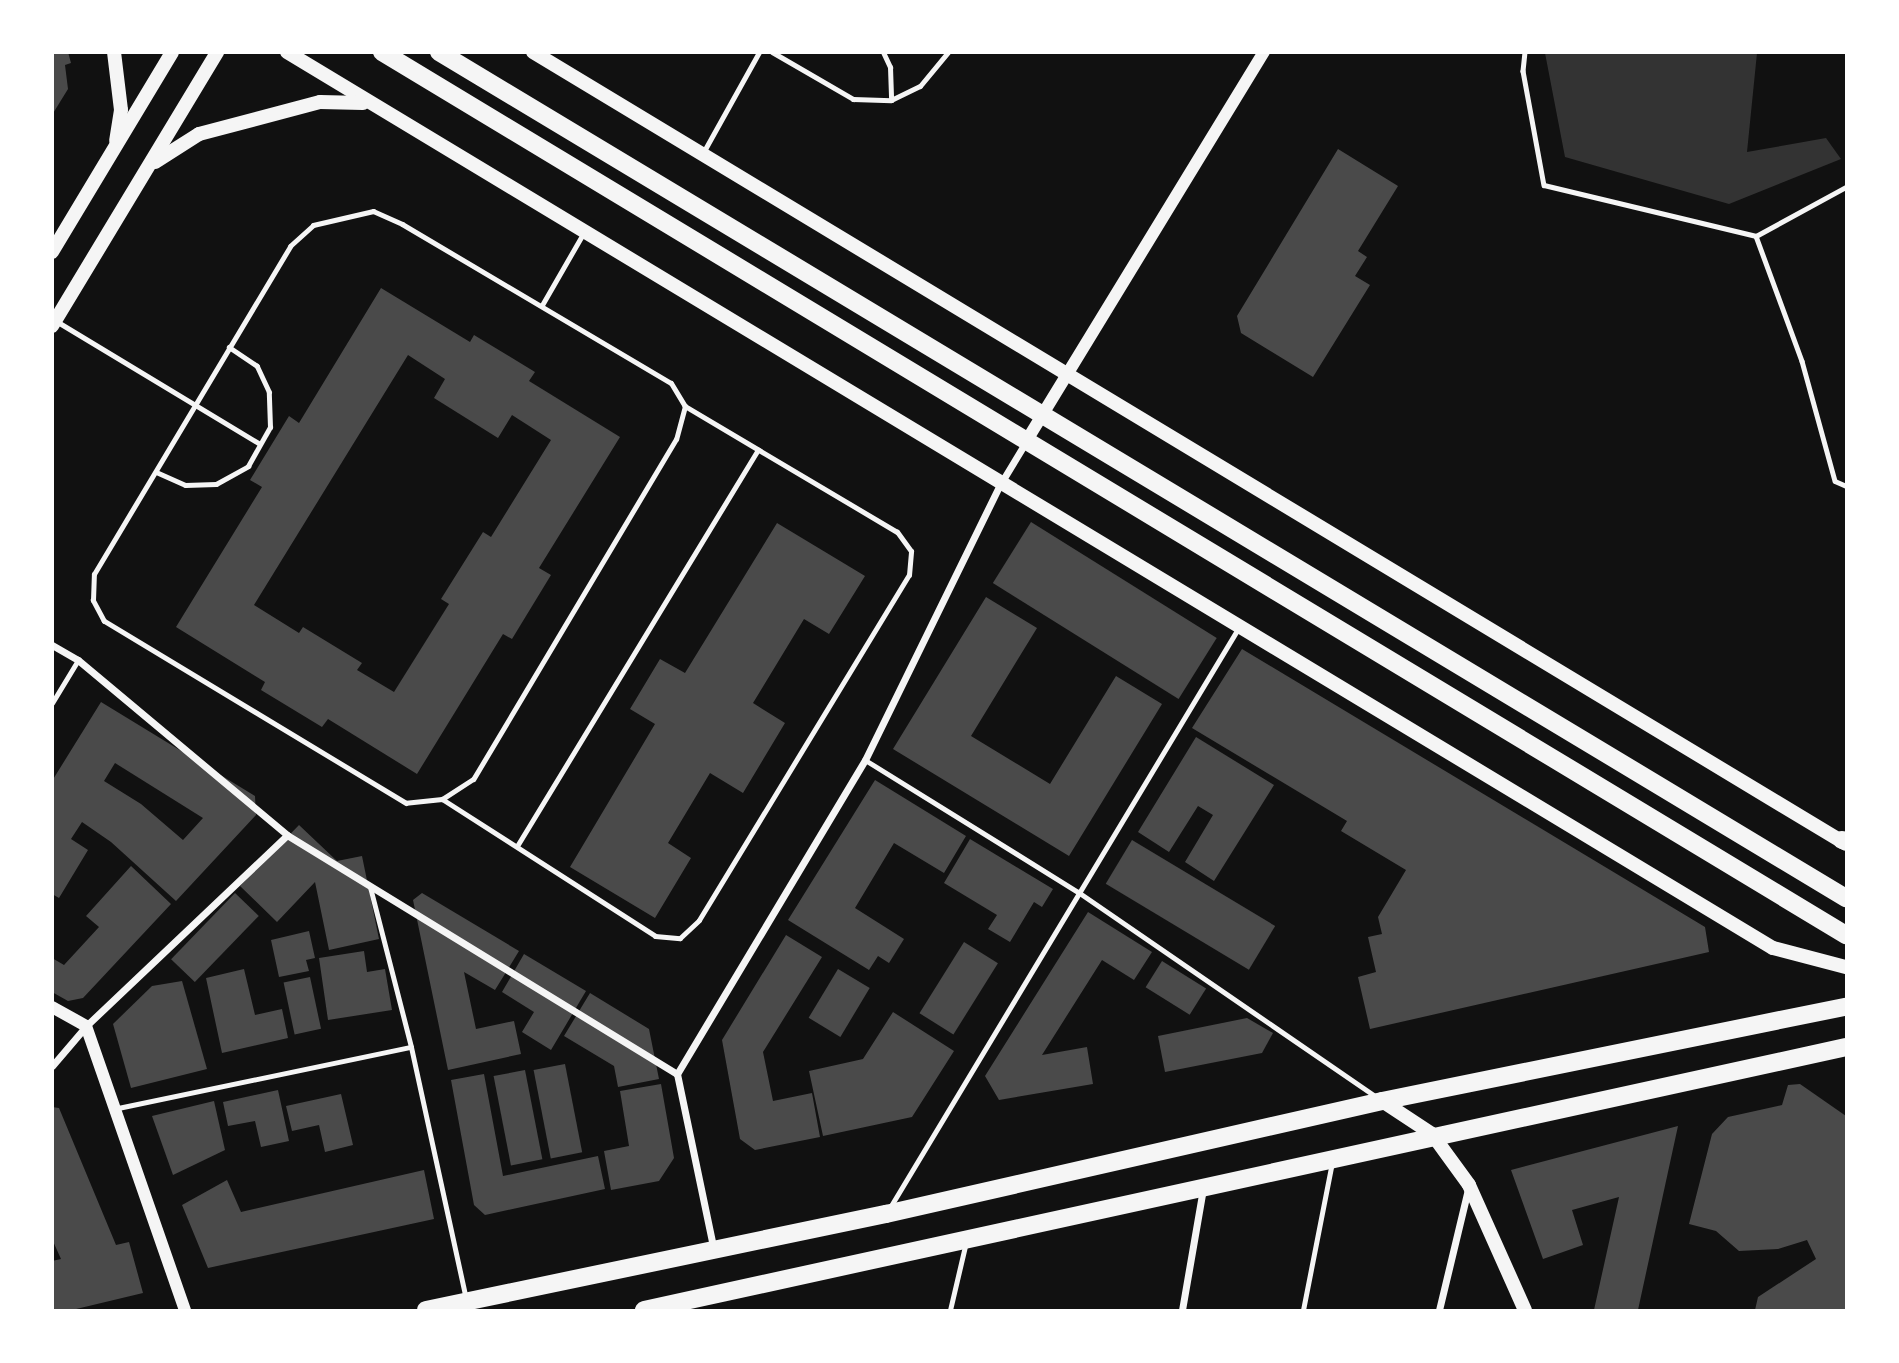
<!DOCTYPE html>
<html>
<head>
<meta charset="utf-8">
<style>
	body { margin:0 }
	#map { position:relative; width:1899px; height:1363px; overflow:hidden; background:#111; font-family:Spectral,serif }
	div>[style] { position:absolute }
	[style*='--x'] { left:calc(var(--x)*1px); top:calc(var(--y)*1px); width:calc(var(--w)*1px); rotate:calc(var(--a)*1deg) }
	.water>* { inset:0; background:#333 }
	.building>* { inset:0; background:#4a4a4a; transform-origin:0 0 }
	.path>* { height:4.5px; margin:-2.25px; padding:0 2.25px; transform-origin:2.25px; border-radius:2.25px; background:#f5f5f5 }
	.service>* { height:5px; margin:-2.5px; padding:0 2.5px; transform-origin:2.5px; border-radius:2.5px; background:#f5f5f5 }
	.minor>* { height:7px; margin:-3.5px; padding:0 3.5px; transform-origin:3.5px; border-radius:3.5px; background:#f5f5f5 }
	.tertiary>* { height:12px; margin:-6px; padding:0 6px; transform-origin:6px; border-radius:6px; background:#f5f5f5 }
	.secondary>* { height:14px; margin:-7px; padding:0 7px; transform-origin:7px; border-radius:7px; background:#f5f5f5 }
	.primary>* { height:18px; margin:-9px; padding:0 9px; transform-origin:9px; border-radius:9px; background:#f5f5f5 }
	span { translate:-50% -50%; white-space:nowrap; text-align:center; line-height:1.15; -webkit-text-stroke:6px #fff; paint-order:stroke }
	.frame { position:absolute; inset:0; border:54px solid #fff; pointer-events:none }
</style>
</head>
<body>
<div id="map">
	<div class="water">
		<div style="clip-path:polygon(1545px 53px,1757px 53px,1747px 152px,1826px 138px,1841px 159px,1729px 204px,1565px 157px)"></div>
	</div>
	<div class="building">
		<div style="clip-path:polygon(52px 52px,68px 52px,71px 63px,65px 65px,68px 89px,52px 115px)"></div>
		<div style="clip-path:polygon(1338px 149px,1398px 186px,1358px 251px,1367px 257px,1355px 276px,1370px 285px,1313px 377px,1241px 333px,1237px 316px)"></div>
		<div style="clip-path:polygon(evenodd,381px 288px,470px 342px,474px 335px,535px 372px,529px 381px,620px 437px,539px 568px,551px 575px,512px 639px,503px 634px,417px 774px,328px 719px,322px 727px,261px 690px,265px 682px,176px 627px,262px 487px,250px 480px,289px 416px,299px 423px,381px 288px,408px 355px,445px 379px,434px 398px,498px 438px,512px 415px,551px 440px,491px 537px,483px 532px,441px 599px,449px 604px,394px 692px,357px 670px,362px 663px,303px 627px,299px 633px,254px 605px,408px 355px)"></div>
		<div style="left:1031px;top:522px;width:219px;height:72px;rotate:32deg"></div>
		<div style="clip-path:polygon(777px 523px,865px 576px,829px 634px,804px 619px,753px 703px,785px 723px,743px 793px,710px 773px,668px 843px,691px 858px,655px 918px,570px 867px,655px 724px,630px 709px,660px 659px,685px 673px)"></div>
		<div style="clip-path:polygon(986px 597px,1037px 628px,971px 736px,1050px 784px,1116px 676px,1162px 704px,1069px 856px,893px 749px)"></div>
		<div style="clip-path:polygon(1242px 649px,1705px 927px,1709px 952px,1370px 1029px,1358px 977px,1376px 972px,1368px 937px,1382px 934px,1378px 917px,1406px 870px,1341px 831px,1347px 821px,1192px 728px)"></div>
		<div style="clip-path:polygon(evenodd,101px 702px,255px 796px,256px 815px,176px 901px,111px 842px,82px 822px,71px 839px,88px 850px,59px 898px,52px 894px,52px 781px,101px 702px,115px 763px,203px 818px,183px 840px,141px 804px,104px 781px,115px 763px)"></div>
		<div style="clip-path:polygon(1196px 737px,1274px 785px,1214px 881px,1185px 862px,1213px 815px,1198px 806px,1169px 852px,1138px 832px)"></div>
		<div style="clip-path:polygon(875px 780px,966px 836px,944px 873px,894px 843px,855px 908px,904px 939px,889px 963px,878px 956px,869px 970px,788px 920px)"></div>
		<div style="clip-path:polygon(299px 825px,337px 861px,362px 856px,379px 939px,329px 950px,315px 882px,277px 922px,240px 886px)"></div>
		<div style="clip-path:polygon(970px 839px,1053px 889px,1042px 907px,1034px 902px,1010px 942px,988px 929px,997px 915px,944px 883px)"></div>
		<div style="left:1132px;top:840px;width:167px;height:51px;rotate:31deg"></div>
		<div style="clip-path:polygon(131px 866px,171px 904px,83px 998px,68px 1001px,52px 992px,52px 958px,64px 965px,99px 927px,86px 916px)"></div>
		<div style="left:235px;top:893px;width:33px;height:92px;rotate:44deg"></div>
		<div style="clip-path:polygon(422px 893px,519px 951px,495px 990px,464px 972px,476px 1029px,514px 1021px,521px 1054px,448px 1070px,413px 900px)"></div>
		<div style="clip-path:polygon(1088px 912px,1152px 952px,1134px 980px,1102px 960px,1042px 1055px,1087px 1047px,1093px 1084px,999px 1100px,985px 1076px)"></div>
		<div style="clip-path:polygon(309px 931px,315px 958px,306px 960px,309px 971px,279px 977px,271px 940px)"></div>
		<div style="clip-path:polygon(786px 935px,822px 957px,763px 1052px,773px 1101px,812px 1093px,820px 1137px,755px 1150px,740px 1139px,722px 1040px)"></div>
		<div style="left:964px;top:942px;width:40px;height:84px;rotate:32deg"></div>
		<div style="clip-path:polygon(364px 951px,367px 972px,385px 969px,392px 1010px,328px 1020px,319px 958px)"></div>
		<div style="clip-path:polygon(524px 954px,586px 991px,551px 1050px,522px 1032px,534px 1012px,502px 992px)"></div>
		<div style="left:1162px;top:961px;width:52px;height:31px;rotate:32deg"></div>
		<div style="clip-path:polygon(244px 969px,255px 1015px,282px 1009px,288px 1038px,222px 1053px,206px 978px)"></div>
		<div style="left:838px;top:969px;width:37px;height:57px;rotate:31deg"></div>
		<div style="left:310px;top:977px;width:53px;height:27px;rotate:78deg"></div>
		<div style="clip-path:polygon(182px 981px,207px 1069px,131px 1088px,113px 1024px,152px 986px)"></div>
		<div style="clip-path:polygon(590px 993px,649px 1029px,659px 1079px,618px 1087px,614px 1066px,564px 1036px)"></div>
		<div style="clip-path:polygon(893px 1012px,954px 1051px,912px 1117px,823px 1136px,809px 1071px,863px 1059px)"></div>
		<div style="clip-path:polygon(1247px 1018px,1273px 1033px,1262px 1053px,1165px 1072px,1158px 1036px)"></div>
		<div style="left:565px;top:1064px;width:90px;height:32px;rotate:79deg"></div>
		<div style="left:525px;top:1070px;width:91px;height:32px;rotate:79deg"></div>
		<div style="clip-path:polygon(484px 1074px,503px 1176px,598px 1156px,605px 1189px,485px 1215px,474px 1205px,451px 1080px)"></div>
		<div style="clip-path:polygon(661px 1084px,674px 1158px,659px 1181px,611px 1190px,604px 1151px,629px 1146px,620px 1091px)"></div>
		<div style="clip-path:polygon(1800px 1084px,1846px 1116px,1846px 1310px,1755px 1310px,1758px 1297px,1816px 1259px,1807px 1240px,1778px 1249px,1739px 1251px,1716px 1231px,1689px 1224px,1712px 1134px,1728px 1117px,1782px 1105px,1788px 1085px)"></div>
		<div style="clip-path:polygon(278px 1090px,289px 1141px,261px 1147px,255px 1121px,228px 1126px,223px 1102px)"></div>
		<div style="clip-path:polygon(341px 1094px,353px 1145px,325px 1152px,319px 1125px,292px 1131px,286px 1106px)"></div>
		<div style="clip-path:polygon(214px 1101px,225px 1150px,173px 1175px,152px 1116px)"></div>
		<div style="clip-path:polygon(52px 1107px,59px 1108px,116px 1245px,129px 1242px,143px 1293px,72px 1310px,52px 1310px,52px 1261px,61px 1259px,52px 1239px)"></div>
		<div style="clip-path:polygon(1678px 1126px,1638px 1310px,1594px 1310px,1619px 1197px,1572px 1210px,1583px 1245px,1543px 1259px,1511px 1170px)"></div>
		<div style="clip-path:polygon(424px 1170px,434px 1219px,208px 1268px,182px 1205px,227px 1180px,241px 1212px)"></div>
	</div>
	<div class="path">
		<div style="--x:1525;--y:52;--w:19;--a:96"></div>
		<div style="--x:1523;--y:71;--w:116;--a:79.6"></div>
		<div style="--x:1544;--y:185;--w:218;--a:13.5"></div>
		<div style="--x:1756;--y:236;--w:133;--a:69.8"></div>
		<div style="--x:1802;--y:361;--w:124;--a:74.6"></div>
		<div style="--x:1835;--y:481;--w:12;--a:24"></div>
		<div style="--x:1756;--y:236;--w:102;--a:-28.6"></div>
	</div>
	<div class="service">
		<div style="--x:772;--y:52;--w:94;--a:30.1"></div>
		<div style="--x:853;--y:99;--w:38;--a:2"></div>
		<div style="--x:891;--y:100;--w:32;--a:-26"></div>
		<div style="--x:920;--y:86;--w:44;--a:-50.5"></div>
		<div style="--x:883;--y:52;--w:17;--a:65"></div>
		<div style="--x:890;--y:67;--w:33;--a:88"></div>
		<div style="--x:704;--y:151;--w:113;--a:-60.9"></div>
		<div style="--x:373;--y:211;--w:32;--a:24"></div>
		<div style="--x:402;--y:224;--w:312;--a:30.6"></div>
		<div style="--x:671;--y:383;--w:27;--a:59"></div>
		<div style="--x:685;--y:406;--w:34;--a:105"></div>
		<div style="--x:676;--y:439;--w:396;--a:120.8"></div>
		<div style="--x:473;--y:779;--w:37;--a:147"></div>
		<div style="--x:442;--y:799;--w:36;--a:174"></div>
		<div style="--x:406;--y:803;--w:353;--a:-148.9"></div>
		<div style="--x:104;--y:621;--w:24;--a:-118"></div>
		<div style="--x:93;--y:600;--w:26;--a:-88"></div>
		<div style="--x:94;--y:574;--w:382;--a:-59.1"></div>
		<div style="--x:290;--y:246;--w:31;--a:-42"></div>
		<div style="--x:313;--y:225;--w:62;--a:-13.1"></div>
		<div style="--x:542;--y:305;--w:84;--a:-60.1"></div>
		<div style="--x:56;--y:321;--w:238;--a:31.1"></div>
		<div style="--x:156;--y:472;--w:32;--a:24"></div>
		<div style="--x:185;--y:485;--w:31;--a:-2"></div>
		<div style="--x:216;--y:484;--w:37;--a:-29"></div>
		<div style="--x:248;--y:466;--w:45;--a:-60.6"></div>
		<div style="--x:270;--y:427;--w:35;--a:-92"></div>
		<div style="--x:269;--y:392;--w:29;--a:-115"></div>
		<div style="--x:257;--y:366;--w:34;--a:-146"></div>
		<div style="--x:52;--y:703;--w:50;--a:-58.8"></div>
		<div style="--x:865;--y:760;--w:251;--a:31.8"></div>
		<div style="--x:1078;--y:892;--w:362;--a:34.5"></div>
		<div style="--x:442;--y:799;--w:253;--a:32.7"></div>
		<div style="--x:655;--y:936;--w:25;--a:5"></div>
		<div style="--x:680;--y:938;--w:26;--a:-43"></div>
		<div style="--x:699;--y:920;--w:404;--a:-58.7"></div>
		<div style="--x:909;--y:575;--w:24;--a:-85"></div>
		<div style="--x:911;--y:551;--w:24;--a:-126"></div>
		<div style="--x:897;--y:532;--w:247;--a:-149.3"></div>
		<div style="--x:517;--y:846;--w:464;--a:-58.7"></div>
		<div style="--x:370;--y:887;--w:165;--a:75.6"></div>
		<div style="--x:411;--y:1047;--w:258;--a:77.7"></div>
		<div style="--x:118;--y:1108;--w:299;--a:-11.8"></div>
		<div style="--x:889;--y:1209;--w:679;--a:-58.98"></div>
		<div style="--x:950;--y:1310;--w:70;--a:-76.8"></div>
		<div style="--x:1303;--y:1310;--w:151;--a:-78.9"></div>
	</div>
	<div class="minor">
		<div style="--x:52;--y:645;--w:30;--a:30"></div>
		<div style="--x:78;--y:660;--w:273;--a:39.9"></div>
		<div style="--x:287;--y:835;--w:457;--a:31.5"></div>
		<div style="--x:52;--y:1066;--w:52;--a:-49.6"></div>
		<div style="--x:86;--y:1026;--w:277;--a:-43.5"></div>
		<div style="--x:714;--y:1251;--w:181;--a:-101.8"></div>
		<div style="--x:677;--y:1074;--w:366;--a:-59.1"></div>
		<div style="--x:865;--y:760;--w:309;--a:-63.9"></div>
		<div style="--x:1001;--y:483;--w:50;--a:-58.8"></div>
		<div style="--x:1182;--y:1310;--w:123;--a:-80.2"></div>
		<div style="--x:1439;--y:1310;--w:124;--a:-76.5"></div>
	</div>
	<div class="tertiary">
		<div style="--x:1027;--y:440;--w:455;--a:-58.6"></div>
		<div style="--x:52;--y:1007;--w:39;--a:29"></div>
		<div style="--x:86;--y:1026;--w:301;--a:70.8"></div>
	</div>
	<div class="secondary">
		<div style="--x:114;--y:52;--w:58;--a:83.1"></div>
		<div style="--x:121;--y:110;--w:31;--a:99"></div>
		<div style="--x:287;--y:52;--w:1735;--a:31.09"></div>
		<div style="--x:1773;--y:948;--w:75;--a:14.6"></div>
		<div style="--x:533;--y:52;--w:1533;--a:31.1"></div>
		<div style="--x:155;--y:162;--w:52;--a:-32.5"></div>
		<div style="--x:199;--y:134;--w:125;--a:-14.8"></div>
		<div style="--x:320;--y:102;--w:43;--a:1.3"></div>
		<div style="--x:52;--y:252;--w:233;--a:-59"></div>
		<div style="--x:52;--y:326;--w:320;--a:-58.9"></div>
		<div style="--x:1382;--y:1101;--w:60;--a:33.4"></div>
		<div style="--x:1432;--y:1134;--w:63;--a:54"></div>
		<div style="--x:1469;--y:1185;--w:137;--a:65.9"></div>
	</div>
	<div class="primary">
		<div style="--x:382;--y:52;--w:1710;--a:31.1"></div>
		<div style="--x:439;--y:52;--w:1642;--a:31.02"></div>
		<div style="--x:1842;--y:840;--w:4;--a:14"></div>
		<div style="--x:426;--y:1310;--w:470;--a:-11.8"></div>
		<div style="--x:886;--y:1214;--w:509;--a:-12.83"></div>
		<div style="--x:1382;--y:1101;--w:473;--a:-11.5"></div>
		<div style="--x:644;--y:1310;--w:1230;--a:-12.34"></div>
	</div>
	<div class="frame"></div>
</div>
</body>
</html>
